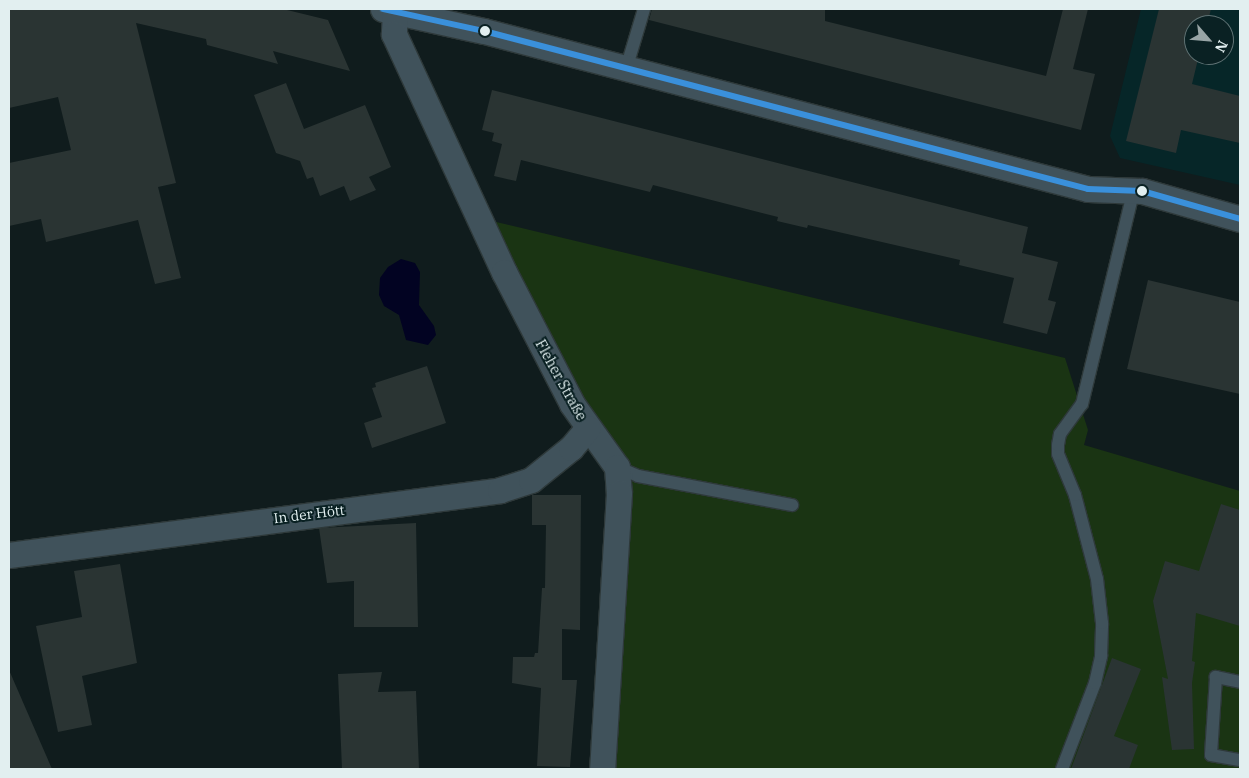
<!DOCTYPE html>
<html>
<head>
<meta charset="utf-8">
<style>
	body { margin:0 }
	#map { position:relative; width:1249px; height:778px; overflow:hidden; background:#101c1d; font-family:"IBM Plex Serif",serif }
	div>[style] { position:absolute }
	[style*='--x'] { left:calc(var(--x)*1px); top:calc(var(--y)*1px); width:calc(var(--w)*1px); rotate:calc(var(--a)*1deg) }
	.built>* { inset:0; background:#062628 }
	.green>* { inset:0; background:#1a3413 }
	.water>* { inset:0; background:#020322 }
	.building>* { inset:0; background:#2a3433 }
	.roads { filter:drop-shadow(1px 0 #2e393a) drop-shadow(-1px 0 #2e393a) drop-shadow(0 1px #2e393a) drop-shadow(0 -1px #2e393a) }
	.service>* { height:12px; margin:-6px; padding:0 6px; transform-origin:6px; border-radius:6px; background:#40525b }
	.minor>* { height:25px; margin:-12.5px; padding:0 12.5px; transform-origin:12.5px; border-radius:12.5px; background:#40525b }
	.bus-1>* { height:6px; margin:-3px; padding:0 3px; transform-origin:3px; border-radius:3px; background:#3a90db }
	.dots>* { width:14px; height:14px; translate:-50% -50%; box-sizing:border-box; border:2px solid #0a2123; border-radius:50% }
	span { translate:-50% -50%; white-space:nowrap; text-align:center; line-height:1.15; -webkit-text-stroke:4px #0a2123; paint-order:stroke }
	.street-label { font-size:14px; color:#e2eff0 }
	.frame { position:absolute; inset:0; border:10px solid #e2eff0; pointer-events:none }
	.north { position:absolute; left:1184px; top:15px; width:50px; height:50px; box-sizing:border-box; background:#0a2123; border:1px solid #607375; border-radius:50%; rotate:117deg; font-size:14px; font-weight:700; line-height:20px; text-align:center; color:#e2eff0 }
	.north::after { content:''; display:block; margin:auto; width:18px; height:22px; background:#98a5a6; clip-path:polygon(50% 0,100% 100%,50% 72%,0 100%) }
</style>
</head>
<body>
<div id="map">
	<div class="built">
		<div style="clip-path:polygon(evenodd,1141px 9px,1240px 9px,1240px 185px,1120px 158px,1110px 136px,1141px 9px,1194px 25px,1224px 25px,1224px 55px,1194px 55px,1194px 25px)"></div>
	</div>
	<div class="green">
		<div style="clip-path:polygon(492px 221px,1065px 358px,1088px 430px,1084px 445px,1240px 491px,1240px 769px,606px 769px,623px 491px,575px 413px)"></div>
	</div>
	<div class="water">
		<div style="clip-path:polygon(401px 259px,415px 263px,420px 272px,419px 305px,434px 326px,436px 335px,428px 345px,406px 340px,399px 315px,384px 306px,379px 295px,380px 278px,388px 267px)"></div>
	</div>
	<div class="building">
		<div style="clip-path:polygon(9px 9px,283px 9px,328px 20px,350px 71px,273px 51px,278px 64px,207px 45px,206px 39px,136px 23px,176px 183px,158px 187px,181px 278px,155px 284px,138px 220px,46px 242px,41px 219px,9px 226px,9px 163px,71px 150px,58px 97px,9px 108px)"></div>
		<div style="clip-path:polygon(652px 9px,825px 9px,825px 21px,1046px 76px,1063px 9px,1088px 9px,1073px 69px,1095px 74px,1081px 130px,649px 20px)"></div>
		<div style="clip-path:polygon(1159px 9px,1211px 9px,1207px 25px,1194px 25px,1194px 55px,1199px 55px,1192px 84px,1240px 96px,1240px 143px,1181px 130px,1176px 153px,1126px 141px)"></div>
		<div style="clip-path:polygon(286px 83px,304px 129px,365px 105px,391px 167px,369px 177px,376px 190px,350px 201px,344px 186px,320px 196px,313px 177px,307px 179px,300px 161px,276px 153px,254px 95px)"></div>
		<div style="clip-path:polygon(492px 90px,1028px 227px,1022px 253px,1058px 262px,1048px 300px,1056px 302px,1047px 334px,1003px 323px,1014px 278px,959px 265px,960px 260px,808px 225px,807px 228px,777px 221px,778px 217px,653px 185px,650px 192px,521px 160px,516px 181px,494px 176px,502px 144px,492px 141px,494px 133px,482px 130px)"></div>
		<div style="clip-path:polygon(1148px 280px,1240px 302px,1240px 394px,1127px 369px)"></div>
		<div style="clip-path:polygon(427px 366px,446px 423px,372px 448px,364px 423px,382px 417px,372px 388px,376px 387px,375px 383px)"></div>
		<div style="clip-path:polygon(532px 495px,581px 495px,580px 630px,562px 629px,562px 680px,577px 680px,570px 767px,537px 766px,541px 688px,512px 683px,513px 657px,534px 657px,535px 653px,538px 653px,542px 588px,545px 588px,546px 525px,532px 525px)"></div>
		<div style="clip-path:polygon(1221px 504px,1240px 510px,1240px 626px,1196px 613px,1192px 661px,1195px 662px,1192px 683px,1194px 749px,1172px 750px,1162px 677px,1168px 679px,1153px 601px,1165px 561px,1199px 571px)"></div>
		<div style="clip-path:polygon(416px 523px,418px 627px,354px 627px,354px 581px,327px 583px,319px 528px)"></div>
		<div style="clip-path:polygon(120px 564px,137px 663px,82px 676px,92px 725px,58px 732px,36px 626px,82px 617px,74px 571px)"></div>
		<div style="clip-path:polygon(1112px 658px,1141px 669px,1114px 736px,1138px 745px,1129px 769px,1071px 769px)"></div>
		<div style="clip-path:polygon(9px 670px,52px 769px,9px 769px)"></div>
		<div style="clip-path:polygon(382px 672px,378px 692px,416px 691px,419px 769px,342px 769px,338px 674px)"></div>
	</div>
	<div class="roads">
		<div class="service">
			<div style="--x:626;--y:69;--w:63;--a:-73.3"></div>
			<div style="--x:617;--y:467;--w:23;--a:23"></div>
			<div style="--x:638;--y:476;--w:157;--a:10.7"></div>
			<div style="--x:1240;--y:682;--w:25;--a:-168"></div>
			<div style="--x:1216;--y:677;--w:78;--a:93.7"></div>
			<div style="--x:1211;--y:755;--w:29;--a:10"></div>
			<div style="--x:1062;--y:769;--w:92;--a:-69"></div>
			<div style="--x:1095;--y:683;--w:28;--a:-77"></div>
			<div style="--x:1101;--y:656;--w:33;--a:-88"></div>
			<div style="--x:1102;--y:623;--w:44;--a:-96.5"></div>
			<div style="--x:1097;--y:579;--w:87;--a:-104.7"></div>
			<div style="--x:1075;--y:495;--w:44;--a:-112.5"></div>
			<div style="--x:1058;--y:454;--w:9;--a:-90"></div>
			<div style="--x:1058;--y:445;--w:11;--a:-80"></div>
			<div style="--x:1060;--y:434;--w:37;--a:-54"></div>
			<div style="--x:1082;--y:404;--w:221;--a:-76.4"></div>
		</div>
		<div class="minor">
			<div style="--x:383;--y:9;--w:103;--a:12.3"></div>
			<div style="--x:484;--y:31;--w:624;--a:14.66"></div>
			<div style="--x:1088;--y:189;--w:54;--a:2.1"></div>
			<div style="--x:1142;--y:191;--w:102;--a:15.9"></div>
			<div style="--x:395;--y:12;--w:22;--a:93"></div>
			<div style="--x:394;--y:34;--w:262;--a:65.2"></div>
			<div style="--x:504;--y:272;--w:148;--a:62.7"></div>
			<div style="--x:572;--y:404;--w:77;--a:54.5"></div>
			<div style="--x:617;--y:467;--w:26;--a:86"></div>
			<div style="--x:619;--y:493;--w:277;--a:93.5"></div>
			<div style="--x:9;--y:555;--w:495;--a:-7.5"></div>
			<div style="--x:500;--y:490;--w:33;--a:-18"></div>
			<div style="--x:531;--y:480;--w:51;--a:-38.7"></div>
			<div style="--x:571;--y:448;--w:26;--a:-50"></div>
		</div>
	</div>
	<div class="bus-1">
		<div style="--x:383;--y:9;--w:103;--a:12.3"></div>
		<div style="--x:484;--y:31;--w:624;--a:14.66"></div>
		<div style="--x:1088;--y:189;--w:54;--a:2.1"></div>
		<div style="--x:1142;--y:191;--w:102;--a:15.9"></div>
	</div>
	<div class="dots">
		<div style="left:485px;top:31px;background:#e2eff0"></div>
		<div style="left:1142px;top:191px;background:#e2eff0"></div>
	</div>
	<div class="street-label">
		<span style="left:561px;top:380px;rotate:61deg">Fleher Straße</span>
		<span style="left:309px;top:514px;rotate:-7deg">In der Hött</span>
	</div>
	<div class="frame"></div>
	<div class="north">N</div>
</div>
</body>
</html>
